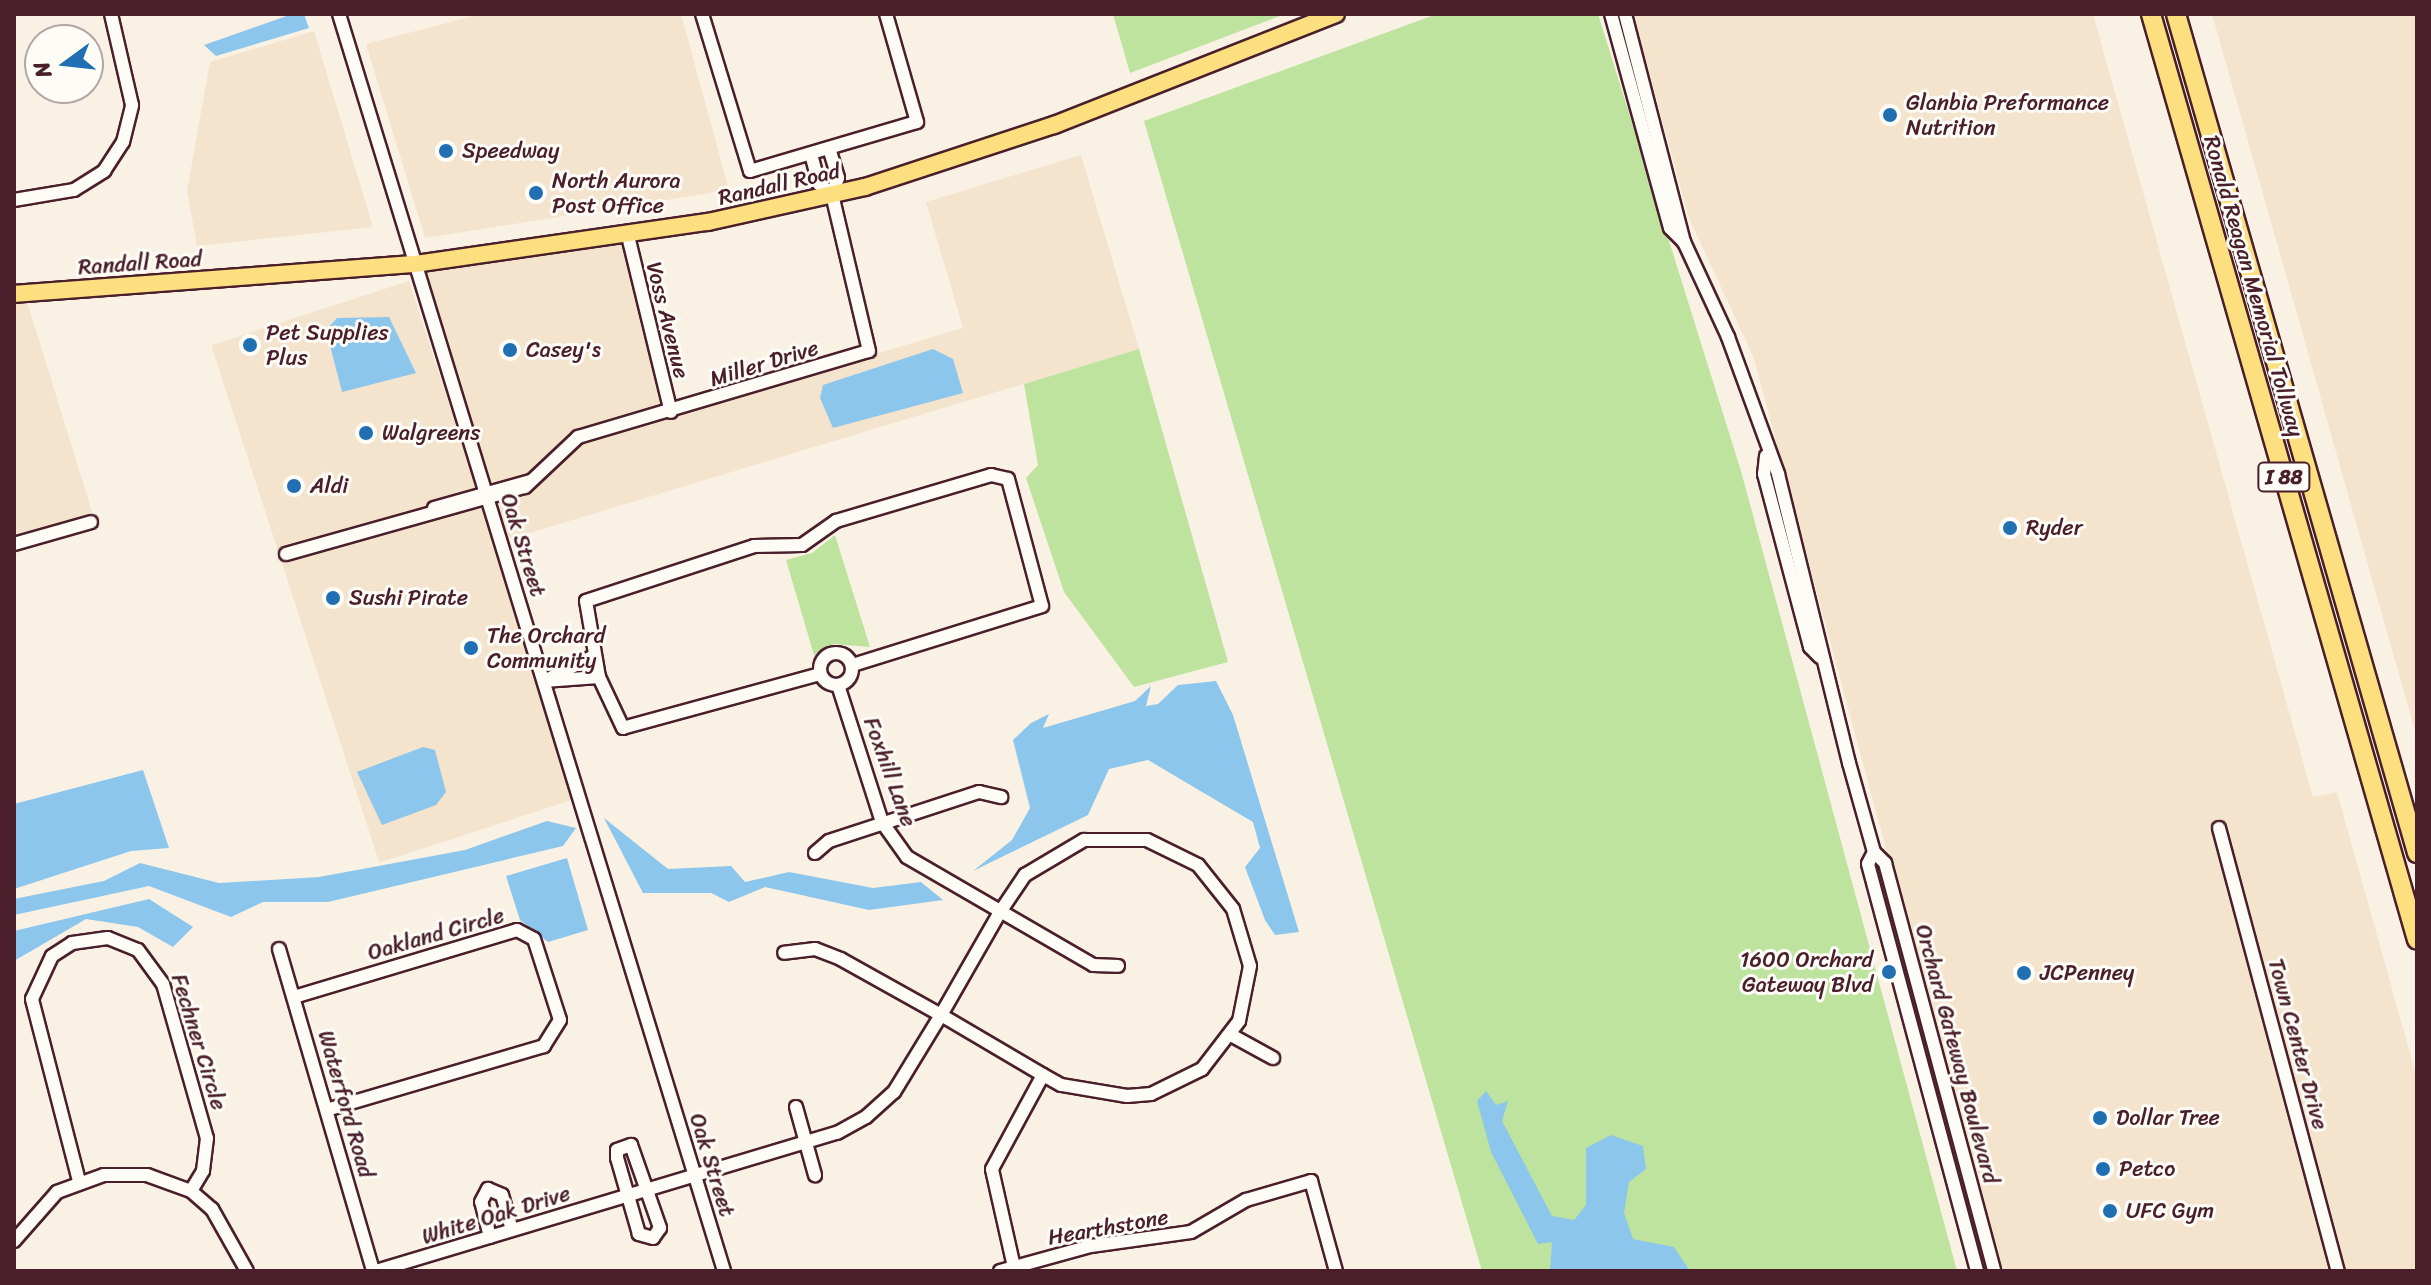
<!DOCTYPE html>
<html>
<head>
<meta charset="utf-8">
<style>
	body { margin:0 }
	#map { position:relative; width:2431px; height:1285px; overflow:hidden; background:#f9f1e4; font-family:Sriracha,sans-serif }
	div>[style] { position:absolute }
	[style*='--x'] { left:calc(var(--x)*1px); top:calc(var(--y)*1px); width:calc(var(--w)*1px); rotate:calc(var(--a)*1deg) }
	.built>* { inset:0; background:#f4e4ce; transform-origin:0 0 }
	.green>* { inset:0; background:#bee39e }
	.water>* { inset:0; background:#8dc6ec }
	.stream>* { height:3px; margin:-1.5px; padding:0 1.5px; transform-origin:1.5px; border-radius:1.5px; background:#8dc6ec }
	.roads { filter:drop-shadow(2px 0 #4a1f2b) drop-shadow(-2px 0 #4a1f2b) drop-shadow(0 2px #4a1f2b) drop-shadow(0 -2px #4a1f2b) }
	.minor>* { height:12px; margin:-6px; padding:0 6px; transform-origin:6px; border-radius:6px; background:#fdfcf7 }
	.minor>.ring { margin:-6px; padding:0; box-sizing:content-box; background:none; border:12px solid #fdfcf7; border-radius:50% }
	.major>* { height:16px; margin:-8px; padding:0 8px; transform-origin:8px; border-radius:8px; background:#fce080 }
	.highway>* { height:18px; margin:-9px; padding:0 9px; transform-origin:9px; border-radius:9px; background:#fce080 }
	.dots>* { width:22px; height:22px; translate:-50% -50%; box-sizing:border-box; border:4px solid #fdfcf7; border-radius:50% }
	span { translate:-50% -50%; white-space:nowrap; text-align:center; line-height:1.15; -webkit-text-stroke:6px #fdfcf7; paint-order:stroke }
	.shield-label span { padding:2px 6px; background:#fdfcf7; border:2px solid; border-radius:6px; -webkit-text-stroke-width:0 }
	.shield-label { font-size:20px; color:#4a1f2b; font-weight:700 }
	.poi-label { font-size:22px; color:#4a1f2b }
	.left { translate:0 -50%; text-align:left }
	.right { translate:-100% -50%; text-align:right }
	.street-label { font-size:22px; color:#4a1f2b }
	.frame { position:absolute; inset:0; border:16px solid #4a1f2b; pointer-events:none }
	.north { position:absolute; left:24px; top:24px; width:80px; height:80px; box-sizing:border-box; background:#fdfcf7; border:2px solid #b5a4a5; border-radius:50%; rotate:255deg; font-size:22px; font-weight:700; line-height:32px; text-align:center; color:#4a1f2b }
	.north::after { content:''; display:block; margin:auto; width:28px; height:36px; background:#1f6fb2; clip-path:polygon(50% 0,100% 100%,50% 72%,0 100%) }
</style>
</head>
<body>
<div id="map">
	<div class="built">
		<div style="clip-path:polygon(481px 14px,681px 14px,729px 190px,425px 238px,366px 44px)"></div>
		<div style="clip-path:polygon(1633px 14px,2093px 14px,2313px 797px,2337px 792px,2417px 1078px,2417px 1271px,2000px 1271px,1753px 356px,1689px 218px)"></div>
		<div style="clip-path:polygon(2212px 14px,2417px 14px,2417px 738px)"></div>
		<div style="clip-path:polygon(314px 31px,373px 227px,197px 246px,187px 191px,210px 62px)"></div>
		<div style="clip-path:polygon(1081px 155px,1139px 349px,503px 541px,490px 500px,532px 484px,576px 442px,963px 328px,926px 202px)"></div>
		<div style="clip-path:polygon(626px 239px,667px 411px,580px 433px,536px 472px,486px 485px,418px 266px)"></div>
		<div style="left:409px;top:281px;width:544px;height:208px;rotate:72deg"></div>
		<div style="clip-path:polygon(25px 295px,94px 518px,14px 541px,14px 296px)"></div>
	</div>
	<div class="green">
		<div style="clip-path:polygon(1113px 14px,1285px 14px,1130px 73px)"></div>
		<div style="clip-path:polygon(1437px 14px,1598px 14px,1741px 471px,1957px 1271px,1482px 1271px,1144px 121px)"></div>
		<div style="clip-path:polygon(1139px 349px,1228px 662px,1134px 687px,1064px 592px,1026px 478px,1038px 465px,1024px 384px)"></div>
		<div style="clip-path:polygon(835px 535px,870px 647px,833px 644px,814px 655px,786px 560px,812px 553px)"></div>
		<div style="clip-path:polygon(1905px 960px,1950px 1127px,1952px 1157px,1899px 962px)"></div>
	</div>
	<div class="water">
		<div style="clip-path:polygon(292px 14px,304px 14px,309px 28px,216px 56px,204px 45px)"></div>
		<div style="clip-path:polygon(389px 317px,416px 373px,342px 392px,326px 330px,337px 318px)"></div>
		<div style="clip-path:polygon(933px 349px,953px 359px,963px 393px,833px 428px,820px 398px,823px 385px)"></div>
		<div style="clip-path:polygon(1216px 681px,1233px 715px,1299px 932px,1275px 935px,1265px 920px,1245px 867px,1260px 848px,1253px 822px,1148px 760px,1109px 769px,1088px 815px,973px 871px,1012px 840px,1030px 808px,1013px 740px,1031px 723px,1049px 714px,1043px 728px,1135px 701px,1151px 686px,1146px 706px,1158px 704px,1178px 685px)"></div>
		<div style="clip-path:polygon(423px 747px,435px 750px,446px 792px,436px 805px,382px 825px,357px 772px)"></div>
		<div style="clip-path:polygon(143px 770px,169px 848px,131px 851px,14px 889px,14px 804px)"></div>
		<div style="clip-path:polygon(604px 818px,668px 869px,731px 866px,745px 882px,789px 872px,873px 888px,921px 882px,943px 900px,869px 910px,765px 887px,729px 902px,711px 893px,643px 893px)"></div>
		<div style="clip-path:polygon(547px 821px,576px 828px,563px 846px,328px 902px,263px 902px,231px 917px,149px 886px,14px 915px,14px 899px,104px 881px,140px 863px,219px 883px,319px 877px,465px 850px)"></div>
		<div style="clip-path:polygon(567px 858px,588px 930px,548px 942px,520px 920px,506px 876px)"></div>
		<div style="clip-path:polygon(149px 899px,193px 927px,173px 947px,138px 927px,86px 919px,14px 961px,14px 931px)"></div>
		<div style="clip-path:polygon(1486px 1091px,1496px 1105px,1508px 1101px,1502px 1121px,1552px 1216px,1574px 1220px,1586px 1205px,1586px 1148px,1611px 1135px,1643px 1146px,1646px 1169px,1629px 1182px,1624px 1213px,1633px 1239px,1674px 1247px,1690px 1271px,1550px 1271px,1552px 1242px,1538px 1244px,1491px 1152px,1477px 1101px)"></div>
	</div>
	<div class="stream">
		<div style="--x:25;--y:898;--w:44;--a:-10.5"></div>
	</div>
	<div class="roads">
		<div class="minor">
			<div style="--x:339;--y:14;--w:1315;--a:72.97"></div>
			<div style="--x:702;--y:14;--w:164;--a:73"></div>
			<div style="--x:750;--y:171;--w:174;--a:-16.4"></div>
			<div style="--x:917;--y:122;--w:112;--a:-106"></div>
			<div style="--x:1611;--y:14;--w:222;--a:74.6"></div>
			<div style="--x:1670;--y:228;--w:20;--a:45"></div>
			<div style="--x:1684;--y:242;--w:105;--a:65.1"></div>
			<div style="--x:1728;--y:337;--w:146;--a:69.9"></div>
			<div style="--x:1778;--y:474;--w:298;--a:76.2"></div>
			<div style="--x:1849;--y:763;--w:92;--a:74.3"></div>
			<div style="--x:1874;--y:852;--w:16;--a:45"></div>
			<div style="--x:1885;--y:863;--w:422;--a:75"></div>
			<div style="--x:1625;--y:14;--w:236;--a:75.5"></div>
			<div style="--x:829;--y:148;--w:31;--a:73"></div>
			<div style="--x:838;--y:178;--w:17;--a:111"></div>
			<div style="--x:811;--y:154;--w:31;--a:75"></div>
			<div style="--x:819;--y:184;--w:16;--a:38"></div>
			<div style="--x:14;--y:200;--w:61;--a:-9.5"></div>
			<div style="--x:74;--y:190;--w:36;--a:-32"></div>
			<div style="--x:104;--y:171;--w:35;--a:-57"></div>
			<div style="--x:123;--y:142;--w:38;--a:-76"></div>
			<div style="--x:132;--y:105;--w:93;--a:-103"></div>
			<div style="--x:628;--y:236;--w:181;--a:76.3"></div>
			<div style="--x:1766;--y:456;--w:18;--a:96"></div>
			<div style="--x:1764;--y:474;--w:179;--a:75.1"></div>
			<div style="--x:1810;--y:647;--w:14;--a:45"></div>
			<div style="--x:434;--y:508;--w:100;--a:-15.7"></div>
			<div style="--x:14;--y:544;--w:80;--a:-15.9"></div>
			<div style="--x:286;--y:554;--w:248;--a:-15.7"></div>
			<div style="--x:525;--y:487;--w:73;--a:-43.3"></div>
			<div style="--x:578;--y:437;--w:303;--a:-16.5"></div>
			<div style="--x:869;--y:351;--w:161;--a:-103.3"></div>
			<div class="ring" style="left:820px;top:653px;width:20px;height:20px"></div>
			<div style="--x:820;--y:674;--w:204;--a:164.7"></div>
			<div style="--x:623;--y:728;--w:56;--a:-115.2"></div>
			<div style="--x:599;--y:677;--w:77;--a:-99.7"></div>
			<div style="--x:586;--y:601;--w:177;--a:-18.1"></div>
			<div style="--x:754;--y:546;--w:48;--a:-1.2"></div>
			<div style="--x:802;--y:545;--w:42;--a:-35.2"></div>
			<div style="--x:836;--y:521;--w:162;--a:-16.5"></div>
			<div style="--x:991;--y:475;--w:17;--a:13"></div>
			<div style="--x:1008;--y:479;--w:131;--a:75"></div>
			<div style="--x:1042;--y:606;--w:199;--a:162.7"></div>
			<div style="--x:544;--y:681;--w:56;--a:-26.6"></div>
			<div style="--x:544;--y:681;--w:55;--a:-4.2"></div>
			<div style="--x:838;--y:685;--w:144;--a:72.2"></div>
			<div style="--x:882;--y:822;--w:43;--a:54.5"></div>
			<div style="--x:907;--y:857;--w:215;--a:30.1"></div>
			<div style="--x:1093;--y:965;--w:25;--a:2"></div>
			<div style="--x:2219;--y:828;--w:459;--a:75"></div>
			<div style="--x:1874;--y:852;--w:13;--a:117"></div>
			<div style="--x:1868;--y:864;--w:421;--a:75"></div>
			<div style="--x:815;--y:853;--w:18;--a:-41"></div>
			<div style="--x:829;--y:841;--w:158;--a:-18.1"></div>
			<div style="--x:979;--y:792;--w:23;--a:13"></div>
			<div style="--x:279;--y:949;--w:335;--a:73.7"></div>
			<div style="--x:294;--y:997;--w:233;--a:-16.7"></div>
			<div style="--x:517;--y:930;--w:19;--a:28"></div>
			<div style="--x:534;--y:939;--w:85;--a:72.2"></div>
			<div style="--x:560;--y:1020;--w:31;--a:122"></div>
			<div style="--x:544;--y:1046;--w:226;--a:163.6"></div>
			<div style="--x:1231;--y:1035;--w:48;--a:28.7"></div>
			<div style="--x:796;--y:1107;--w:71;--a:74.4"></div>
			<div style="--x:631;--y:1145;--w:88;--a:70.7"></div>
			<div style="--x:660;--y:1228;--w:12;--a:125"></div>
			<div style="--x:653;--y:1238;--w:15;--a:-164"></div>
			<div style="--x:639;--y:1234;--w:79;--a:-106.1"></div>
			<div style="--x:617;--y:1158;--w:8;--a:-90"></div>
			<div style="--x:617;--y:1150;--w:15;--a:-20"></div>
			<div style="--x:79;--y:1181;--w:188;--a:-104.5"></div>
			<div style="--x:32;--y:999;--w:47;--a:-65.1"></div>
			<div style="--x:52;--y:956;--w:24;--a:-33"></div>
			<div style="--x:72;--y:943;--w:36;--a:-8"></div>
			<div style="--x:108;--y:938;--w:32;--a:22"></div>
			<div style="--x:138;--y:950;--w:42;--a:53.7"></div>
			<div style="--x:163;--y:984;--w:160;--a:74.1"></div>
			<div style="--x:207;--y:1138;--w:33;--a:97"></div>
			<div style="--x:203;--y:1171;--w:23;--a:121"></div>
			<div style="--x:490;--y:1237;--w:36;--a:-104"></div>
			<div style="--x:481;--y:1202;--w:15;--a:-62"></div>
			<div style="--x:488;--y:1189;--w:15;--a:23"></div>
			<div style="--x:502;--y:1195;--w:36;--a:74"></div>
			<div style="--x:14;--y:1241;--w:65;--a:-48.7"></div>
			<div style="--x:57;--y:1192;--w:50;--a:-19.9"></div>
			<div style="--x:104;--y:1175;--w:43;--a:0"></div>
			<div style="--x:147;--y:1175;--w:47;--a:20"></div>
			<div style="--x:191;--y:1191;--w:28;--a:41"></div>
			<div style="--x:212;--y:1209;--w:71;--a:60.6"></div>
			<div style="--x:1014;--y:1267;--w:100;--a:-102.7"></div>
			<div style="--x:992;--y:1169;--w:107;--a:-61.5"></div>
			<div style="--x:376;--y:1271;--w:481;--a:-16.7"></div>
			<div style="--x:837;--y:1133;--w:33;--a:-29"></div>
			<div style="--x:866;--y:1117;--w:38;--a:-42"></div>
			<div style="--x:894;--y:1092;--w:90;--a:-58.6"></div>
			<div style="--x:941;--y:1015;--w:119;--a:-60.2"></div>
			<div style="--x:1000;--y:912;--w:45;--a:-56"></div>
			<div style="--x:1025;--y:875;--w:69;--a:-30.7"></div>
			<div style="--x:1084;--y:840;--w:63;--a:0"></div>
			<div style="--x:1147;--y:840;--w:57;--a:26.1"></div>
			<div style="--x:1198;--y:865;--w:56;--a:51.5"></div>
			<div style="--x:1233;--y:909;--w:59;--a:73.4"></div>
			<div style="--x:1250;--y:966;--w:56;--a:101.3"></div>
			<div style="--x:1239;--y:1021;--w:61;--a:127.6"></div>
			<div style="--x:1202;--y:1069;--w:57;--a:153.9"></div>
			<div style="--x:1151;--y:1094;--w:24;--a:175"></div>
			<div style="--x:1127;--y:1096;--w:67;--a:-170.5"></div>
			<div style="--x:1061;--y:1085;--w:21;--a:-151"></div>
			<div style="--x:1043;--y:1075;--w:118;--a:-149.5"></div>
			<div style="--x:941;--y:1015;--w:115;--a:-150.8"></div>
			<div style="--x:841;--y:959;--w:28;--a:-159"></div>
			<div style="--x:815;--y:949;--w:31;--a:173"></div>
			<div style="--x:1000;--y:1271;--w:94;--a:-15.4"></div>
			<div style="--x:1091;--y:1246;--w:101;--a:-8"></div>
			<div style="--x:1191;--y:1232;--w:64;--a:-30.2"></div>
			<div style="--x:1246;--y:1200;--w:68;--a:-16.3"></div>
			<div style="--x:1311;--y:1181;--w:93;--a:74.5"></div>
		</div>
		<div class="major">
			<div style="--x:14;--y:294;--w:402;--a:-4.3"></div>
			<div style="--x:415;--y:264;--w:296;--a:-8.2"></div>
			<div style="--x:708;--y:222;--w:161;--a:-12.6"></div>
			<div style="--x:865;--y:187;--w:199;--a:-18.2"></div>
			<div style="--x:1054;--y:125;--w:303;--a:-21.5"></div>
		</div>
		<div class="highway">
			<div style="--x:2151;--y:14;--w:963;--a:73.97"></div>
			<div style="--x:2176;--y:14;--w:873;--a:73.97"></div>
		</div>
	</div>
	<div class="dots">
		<div style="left:1890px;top:115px;background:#1f6fb2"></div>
		<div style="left:446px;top:151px;background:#1f6fb2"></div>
		<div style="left:536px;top:193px;background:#1f6fb2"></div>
		<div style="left:250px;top:345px;background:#1f6fb2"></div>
		<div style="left:510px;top:350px;background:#1f6fb2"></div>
		<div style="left:366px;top:433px;background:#1f6fb2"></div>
		<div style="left:294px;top:486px;background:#1f6fb2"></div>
		<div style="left:2010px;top:528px;background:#1f6fb2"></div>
		<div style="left:333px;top:598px;background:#1f6fb2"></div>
		<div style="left:471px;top:648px;background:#1f6fb2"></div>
		<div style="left:1889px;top:972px;background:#1f6fb2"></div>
		<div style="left:2024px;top:973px;background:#1f6fb2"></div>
		<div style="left:2100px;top:1118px;background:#1f6fb2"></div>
		<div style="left:2103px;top:1169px;background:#1f6fb2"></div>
		<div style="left:2110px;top:1211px;background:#1f6fb2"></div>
	</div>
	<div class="shield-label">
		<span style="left:2284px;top:477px">I 88</span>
	</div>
	<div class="poi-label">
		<span class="left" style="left:1906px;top:115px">Glanbia Preformance<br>Nutrition</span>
		<span class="left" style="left:462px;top:151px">Speedway</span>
		<span class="left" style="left:552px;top:193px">North Aurora<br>Post Office</span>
		<span class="left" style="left:266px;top:345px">Pet Supplies<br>Plus</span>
		<span class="left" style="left:526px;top:350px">Casey's</span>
		<span class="left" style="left:382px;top:433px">Walgreens</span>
		<span class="left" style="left:310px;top:486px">Aldi</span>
		<span class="left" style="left:2026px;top:528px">Ryder</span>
		<span class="left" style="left:349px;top:598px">Sushi Pirate</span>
		<span class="left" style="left:487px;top:648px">The Orchard<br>Community</span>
		<span class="right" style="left:1873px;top:972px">1600 Orchard<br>Gateway Blvd</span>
		<span class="left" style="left:2040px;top:973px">JCPenney</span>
		<span class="left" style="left:2116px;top:1118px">Dollar Tree</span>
		<span class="left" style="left:2119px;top:1169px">Petco</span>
		<span class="left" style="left:2126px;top:1211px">UFC Gym</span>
	</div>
	<div class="street-label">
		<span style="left:779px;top:184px;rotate:-13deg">Randall Road</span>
		<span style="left:140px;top:263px;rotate:-4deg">Randall Road</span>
		<span style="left:2254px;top:286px;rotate:74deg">Ronald Reagan Memorial Tollway</span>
		<span style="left:668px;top:320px;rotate:76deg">Voss Avenue</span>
		<span style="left:764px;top:363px;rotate:-17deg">Miller Drive</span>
		<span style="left:523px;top:545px;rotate:73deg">Oak Street</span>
		<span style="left:890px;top:772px;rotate:70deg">Foxhill Lane</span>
		<span style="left:436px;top:934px;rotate:-16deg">Oakland Circle</span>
		<span style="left:199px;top:1042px;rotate:73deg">Fechner Circle</span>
		<span style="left:2298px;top:1044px;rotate:75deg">Town Center Drive</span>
		<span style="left:1957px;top:1054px;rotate:75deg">Orchard Gateway Boulevard</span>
		<span style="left:346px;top:1104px;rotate:74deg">Waterford Road</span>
		<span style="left:712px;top:1165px;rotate:73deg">Oak Street</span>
		<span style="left:496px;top:1215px;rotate:-17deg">White Oak Drive</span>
		<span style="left:1108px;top:1227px;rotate:-10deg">Hearthstone</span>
	</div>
	<div class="frame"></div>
	<div class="north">N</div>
</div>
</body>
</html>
